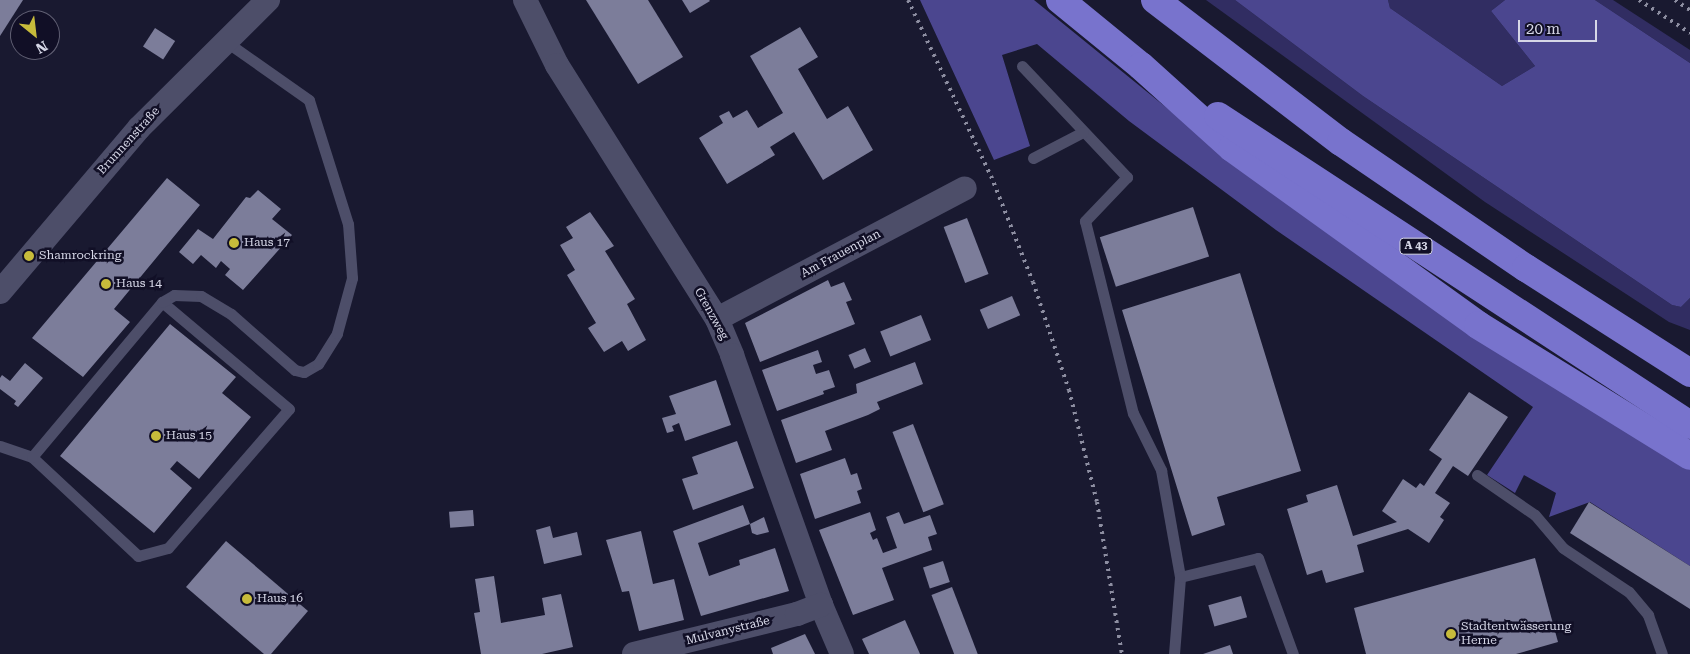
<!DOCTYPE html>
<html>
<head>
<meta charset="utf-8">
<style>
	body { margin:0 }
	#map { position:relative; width:1690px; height:654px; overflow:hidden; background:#191930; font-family:"Roboto Serif",serif }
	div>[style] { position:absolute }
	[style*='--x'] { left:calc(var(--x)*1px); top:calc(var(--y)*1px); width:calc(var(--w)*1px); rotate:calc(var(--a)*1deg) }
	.green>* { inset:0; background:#312d62 }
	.forest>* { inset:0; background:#4b468f }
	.building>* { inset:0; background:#7c7d9a; transform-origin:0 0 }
	.lane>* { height:11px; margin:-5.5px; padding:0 5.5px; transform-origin:5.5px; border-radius:5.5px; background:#4d4e69 }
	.street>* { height:24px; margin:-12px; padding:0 12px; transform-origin:12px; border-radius:12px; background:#4d4e69 }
	.highway>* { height:28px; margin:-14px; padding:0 14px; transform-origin:14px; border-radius:14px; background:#7873cd }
	.rail>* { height:4px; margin-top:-2px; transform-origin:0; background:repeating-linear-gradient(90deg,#8d8ea1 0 2.5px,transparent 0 7.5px) }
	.dots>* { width:14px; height:14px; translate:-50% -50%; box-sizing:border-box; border:2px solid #110f26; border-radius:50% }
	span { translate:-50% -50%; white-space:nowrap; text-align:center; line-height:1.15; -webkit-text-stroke:5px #110f26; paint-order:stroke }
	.shield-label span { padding:1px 4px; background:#110f26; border:1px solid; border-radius:4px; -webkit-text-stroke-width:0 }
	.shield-label { font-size:11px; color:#d6d7e7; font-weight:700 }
	.street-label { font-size:12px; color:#d6d7e7 }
	.poi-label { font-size:12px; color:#d6d7e7 }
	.left { translate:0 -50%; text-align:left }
	.north { position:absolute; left:10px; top:10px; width:50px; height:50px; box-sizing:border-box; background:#110f26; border:1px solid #605f73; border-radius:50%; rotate:151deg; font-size:14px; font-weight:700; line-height:20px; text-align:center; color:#d6d7e7 }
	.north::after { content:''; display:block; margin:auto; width:18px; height:22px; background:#c7bb3b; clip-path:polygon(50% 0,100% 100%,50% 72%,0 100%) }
	.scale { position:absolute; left:1518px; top:20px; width:79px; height:22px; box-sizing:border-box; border:2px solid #d6d7e7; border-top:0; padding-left:6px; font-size:15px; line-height:18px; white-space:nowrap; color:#d6d7e7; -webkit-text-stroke:4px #110f26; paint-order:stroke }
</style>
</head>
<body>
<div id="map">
	<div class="green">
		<div style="clip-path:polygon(1206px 0,1235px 0,1363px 96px,1672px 305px,1681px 307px,1690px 298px,1690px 330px,1669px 322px,1485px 202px)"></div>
		<div style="clip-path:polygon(1388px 0,1505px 0,1491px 11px,1535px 66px,1502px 86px,1390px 8px)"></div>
		<div style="clip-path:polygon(1595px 0,1613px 0,1690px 50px,1690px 63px)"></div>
	</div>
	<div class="forest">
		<div style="clip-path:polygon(920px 0,1034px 0,1178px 117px,1690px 467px,1690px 566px,1590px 502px,1549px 517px,1556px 493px,1524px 475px,1515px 493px,1487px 475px,1533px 407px,1276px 230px,1129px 121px,1037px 44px,1002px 55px,1030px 146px,994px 160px)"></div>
		<div style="clip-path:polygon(1235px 0,1388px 0,1390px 8px,1502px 86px,1535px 66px,1491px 11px,1505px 0,1595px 0,1690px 63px,1690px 298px,1681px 307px,1672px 305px,1363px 96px)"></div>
	</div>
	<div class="building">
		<div style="clip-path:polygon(0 0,23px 0,0 36px)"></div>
		<div style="clip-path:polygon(586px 0,648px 0,683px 57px,638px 84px)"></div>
		<div style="clip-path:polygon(682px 0,709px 0,710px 1px,690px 13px)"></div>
		<div style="clip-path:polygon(800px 27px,818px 57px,798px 69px,827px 119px,848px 106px,873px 150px,823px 180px,794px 132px,770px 147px,775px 155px,727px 184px,699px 138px,723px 123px,719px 116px,729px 111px,733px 118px,747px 110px,758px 128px,783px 113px,750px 56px)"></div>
		<div style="left:155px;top:28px;width:24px;height:22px;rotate:33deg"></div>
		<div style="clip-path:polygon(167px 178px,200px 205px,114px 309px,130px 322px,83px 377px,32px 338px)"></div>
		<div style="clip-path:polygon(258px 190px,281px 209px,272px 219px,292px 235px,243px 290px,225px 275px,230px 269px,221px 261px,216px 268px,201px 255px,193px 264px,179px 252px,198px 229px,213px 239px,246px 197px,250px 198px)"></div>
		<div style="left:1193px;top:207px;width:52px;height:98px;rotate:72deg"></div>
		<div style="clip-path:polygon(590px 212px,614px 246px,605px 251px,635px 299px,627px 304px,646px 340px,628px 351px,622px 341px,604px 352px,588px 328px,596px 323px,567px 275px,575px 270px,560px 245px,573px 238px,566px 227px)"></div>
		<div style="left:967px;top:218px;width:60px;height:25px;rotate:69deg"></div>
		<div style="clip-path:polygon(1240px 273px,1301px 471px,1217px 497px,1225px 525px,1192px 536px,1122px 310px)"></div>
		<div style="clip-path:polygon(828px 280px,831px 287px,844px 282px,852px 300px,846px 302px,855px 324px,760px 362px,745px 323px)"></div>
		<div style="left:1012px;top:296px;width:21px;height:35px;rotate:67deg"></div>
		<div style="left:921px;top:315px;width:27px;height:44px;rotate:68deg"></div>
		<div style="clip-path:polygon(170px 324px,236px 377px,222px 393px,251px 417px,199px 479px,177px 461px,170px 469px,192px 488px,154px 533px,60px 456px)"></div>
		<div style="left:865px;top:348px;width:15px;height:18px;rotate:67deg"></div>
		<div style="clip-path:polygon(818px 350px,822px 362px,813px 365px,816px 374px,829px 370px,835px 387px,823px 391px,824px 394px,777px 411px,762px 370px)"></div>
		<div style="clip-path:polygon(915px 362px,923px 384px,877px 402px,880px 409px,868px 415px,825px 431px,832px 450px,796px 463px,781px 420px,857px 393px,856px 384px)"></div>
		<div style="clip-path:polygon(25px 363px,43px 378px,18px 407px,14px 404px,16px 401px,0 389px,0 378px,2px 375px,10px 381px)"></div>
		<div style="clip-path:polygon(716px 380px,731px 425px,685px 441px,679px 423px,672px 426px,674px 431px,667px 433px,662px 418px,676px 414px,669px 396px)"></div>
		<div style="clip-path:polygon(1469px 392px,1508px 417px,1468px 476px,1453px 466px,1435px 493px,1450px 503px,1440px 517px,1444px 520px,1429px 543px,1408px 529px,1357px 545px,1364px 572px,1326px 583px,1322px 570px,1307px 575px,1287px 509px,1308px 502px,1306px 495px,1337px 485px,1353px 536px,1397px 522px,1382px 511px,1403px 479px,1416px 488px,1420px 483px,1424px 486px,1442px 459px,1429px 450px)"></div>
		<div style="left:913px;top:424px;width:86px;height:22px;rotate:69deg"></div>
		<div style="clip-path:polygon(737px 441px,754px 488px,693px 510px,682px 479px,698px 474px,692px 457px)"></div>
		<div style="clip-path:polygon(845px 458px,851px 475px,857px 473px,862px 489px,857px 491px,861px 503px,815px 519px,800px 474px)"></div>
		<div style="clip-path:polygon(1589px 502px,1690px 566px,1690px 609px,1570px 533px)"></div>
		<div style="clip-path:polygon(743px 505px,750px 524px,764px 517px,769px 532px,757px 535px,752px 533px,750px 524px,698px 543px,709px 576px,740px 565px,739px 560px,775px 548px,789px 591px,701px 616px,673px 531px)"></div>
		<div style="left:473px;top:510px;width:16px;height:24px;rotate:86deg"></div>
		<div style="clip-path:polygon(870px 512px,876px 530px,870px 533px,873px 540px,877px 538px,883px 553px,897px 548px,886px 517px,899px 512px,904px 524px,930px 515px,937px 534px,928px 537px,932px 550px,882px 568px,894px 600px,853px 615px,819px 530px)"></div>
		<div style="clip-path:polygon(550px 526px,553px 538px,577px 532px,582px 555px,544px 564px,536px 530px)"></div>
		<div style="clip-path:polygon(641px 531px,653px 584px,674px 579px,684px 620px,639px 631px,629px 591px,622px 592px,606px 540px)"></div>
		<div style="clip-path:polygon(226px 541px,308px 611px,271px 654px,264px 654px,186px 587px)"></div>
		<div style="clip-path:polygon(1535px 558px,1558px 642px,1516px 654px,1366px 654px,1354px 608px)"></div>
		<div style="left:943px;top:561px;width:22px;height:21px;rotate:72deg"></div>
		<div style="clip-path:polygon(494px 576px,501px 623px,545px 615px,542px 598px,561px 594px,573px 647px,542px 654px,481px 654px,474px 613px,480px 612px,475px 579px)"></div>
		<div style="left:952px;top:587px;width:72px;height:22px;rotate:69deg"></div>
		<div style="left:1241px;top:596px;width:22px;height:34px;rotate:74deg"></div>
		<div style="clip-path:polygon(905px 620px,920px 654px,869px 654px,862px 639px)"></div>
		<div style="clip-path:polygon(805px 634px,815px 654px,773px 654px,771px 648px)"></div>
		<div style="clip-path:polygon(1230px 645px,1233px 654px,1203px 654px)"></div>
	</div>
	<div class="lane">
		<div style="--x:1022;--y:66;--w:153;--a:46.6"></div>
		<div style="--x:1127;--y:177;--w:61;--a:133.7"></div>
		<div style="--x:1085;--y:221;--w:198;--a:76"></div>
		<div style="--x:1133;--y:413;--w:64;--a:63.8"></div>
		<div style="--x:1161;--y:470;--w:109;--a:79.9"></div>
		<div style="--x:1033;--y:158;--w:56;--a:-27.5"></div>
		<div style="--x:0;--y:446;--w:34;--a:19"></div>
		<div style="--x:32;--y:457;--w:145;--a:43"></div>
		<div style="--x:138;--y:556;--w:31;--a:-15"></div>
		<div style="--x:168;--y:548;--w:184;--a:-49"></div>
		<div style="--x:289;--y:409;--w:166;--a:-139.9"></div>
		<div style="--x:32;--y:457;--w:202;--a:-50"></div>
		<div style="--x:162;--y:302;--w:14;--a:-30"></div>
		<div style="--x:174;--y:295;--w:27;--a:2"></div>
		<div style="--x:201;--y:296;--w:35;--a:31"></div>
		<div style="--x:231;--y:314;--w:85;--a:41.2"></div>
		<div style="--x:295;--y:370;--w:9;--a:13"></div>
		<div style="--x:304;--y:372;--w:16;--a:-30"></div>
		<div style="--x:318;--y:364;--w:36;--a:-58"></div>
		<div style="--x:337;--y:333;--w:57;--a:-74.7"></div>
		<div style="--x:352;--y:278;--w:54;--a:-94.2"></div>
		<div style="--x:348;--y:224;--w:130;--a:-107.5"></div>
		<div style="--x:309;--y:100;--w:103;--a:-144.9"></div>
		<div style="--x:1477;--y:475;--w:70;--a:34.6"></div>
		<div style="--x:1535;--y:515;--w:43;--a:49.7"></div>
		<div style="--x:1563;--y:548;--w:79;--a:33.7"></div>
		<div style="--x:1629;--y:592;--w:30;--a:50"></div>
		<div style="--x:1648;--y:615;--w:41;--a:70.3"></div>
		<div style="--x:1174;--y:654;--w:77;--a:-85.5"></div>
		<div style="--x:1180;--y:577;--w:80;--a:-13.7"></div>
		<div style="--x:1258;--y:558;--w:102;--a:70"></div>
	</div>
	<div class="street">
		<div style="--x:525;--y:0;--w:72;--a:63.8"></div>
		<div style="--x:557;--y:65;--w:300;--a:57.8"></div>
		<div style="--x:717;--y:319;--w:39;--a:67"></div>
		<div style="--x:732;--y:355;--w:265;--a:70.4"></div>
		<div style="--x:821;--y:605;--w:53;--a:66.8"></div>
		<div style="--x:0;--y:292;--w:215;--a:-49.7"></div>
		<div style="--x:139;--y:128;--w:182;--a:-44.8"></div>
		<div style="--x:717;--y:319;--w:280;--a:-27.8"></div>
		<div style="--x:634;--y:654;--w:168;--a:-13.8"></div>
		<div style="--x:797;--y:614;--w:26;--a:-21"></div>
	</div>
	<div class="highway">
		<div style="--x:1060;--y:0;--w:104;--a:39.2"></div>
		<div style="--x:1141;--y:66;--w:122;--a:42"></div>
		<div style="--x:1232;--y:148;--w:303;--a:35.7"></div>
		<div style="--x:1478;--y:325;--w:249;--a:31.7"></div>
		<div style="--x:1155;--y:0;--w:234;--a:37.4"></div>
		<div style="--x:1341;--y:142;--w:224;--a:34.3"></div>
		<div style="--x:1526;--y:268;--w:195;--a:32.6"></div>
		<div style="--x:1218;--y:116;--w:564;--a:33.21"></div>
	</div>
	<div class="rail">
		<div style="--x:908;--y:0;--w:195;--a:64.8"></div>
		<div style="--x:991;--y:176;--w:114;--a:68.4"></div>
		<div style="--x:1033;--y:282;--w:114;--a:71.6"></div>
		<div style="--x:1069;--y:390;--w:115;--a:76"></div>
		<div style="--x:1097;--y:502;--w:154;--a:80.7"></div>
		<div style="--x:1639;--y:0;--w:61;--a:32.9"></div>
		<div style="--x:1675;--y:0;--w:18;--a:34"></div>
	</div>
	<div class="dots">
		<div style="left:234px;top:243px;background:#c7bb3b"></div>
		<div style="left:29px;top:256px;background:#c7bb3b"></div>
		<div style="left:106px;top:284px;background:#c7bb3b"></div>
		<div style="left:156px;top:436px;background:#c7bb3b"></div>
		<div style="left:247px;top:599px;background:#c7bb3b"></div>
		<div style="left:1451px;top:634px;background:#c7bb3b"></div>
	</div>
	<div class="shield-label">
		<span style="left:1416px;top:246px">A 43</span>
	</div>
	<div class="street-label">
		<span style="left:129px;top:141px;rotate:-48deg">Brunnenstraße</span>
		<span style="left:841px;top:254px;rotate:-28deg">Am Frauenplan</span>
		<span style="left:711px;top:314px;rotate:61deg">Grenzweg</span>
		<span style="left:728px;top:631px;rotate:-14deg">Mulvanystraße</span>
	</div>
	<div class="poi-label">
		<span class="left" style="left:244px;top:243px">Haus 17</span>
		<span class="left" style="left:39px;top:256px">Shamrockring</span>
		<span class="left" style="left:116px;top:284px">Haus 14</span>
		<span class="left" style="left:166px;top:436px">Haus 15</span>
		<span class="left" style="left:257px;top:599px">Haus 16</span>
		<span class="left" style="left:1461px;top:634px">Stadtentwässerung<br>Herne</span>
	</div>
	<div class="north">N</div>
	<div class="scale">20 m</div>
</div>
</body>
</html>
